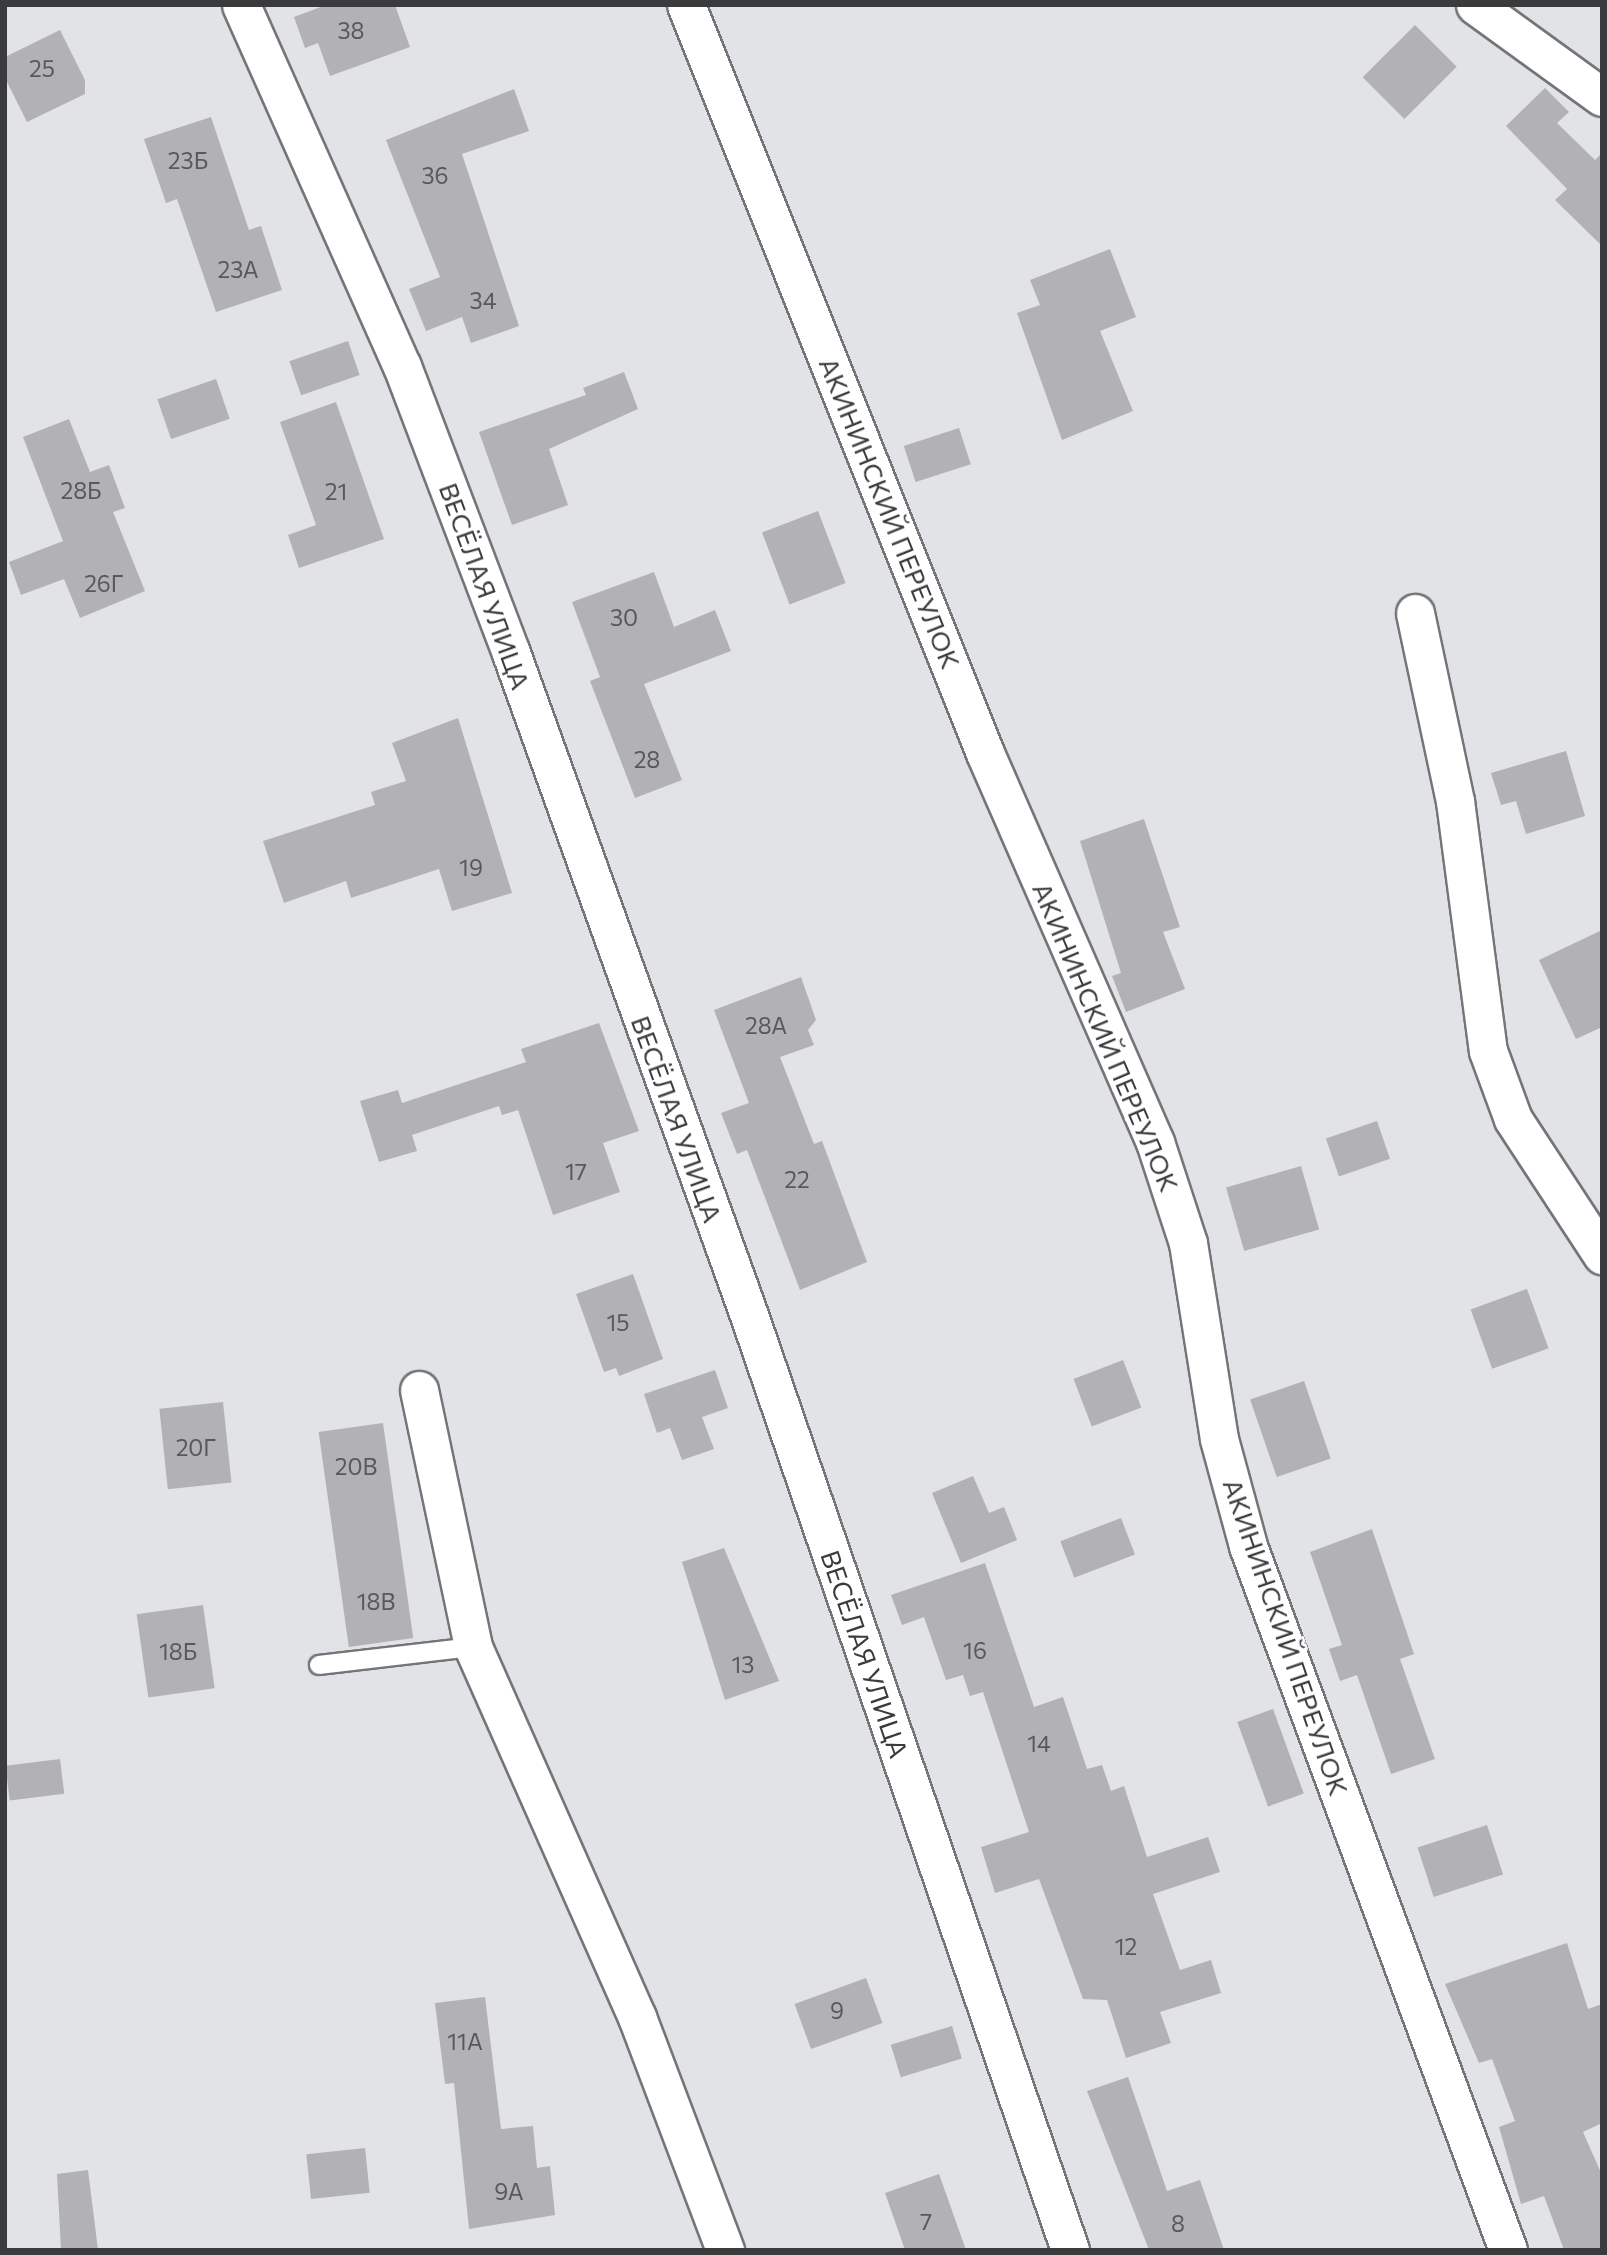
<!DOCTYPE html>
<html>
<head>
<meta charset="utf-8">
<style>
	body { margin:0 }
	#map { position:relative; width:1607px; height:2255px; overflow:hidden; background:#e1e3e6; font-family:Commissioner,sans-serif }
	div>[style] { position:absolute }
	[style*='--x'] { left:calc(var(--x)*1px); top:calc(var(--y)*1px); width:calc(var(--w)*1px); rotate:calc(var(--a)*1deg) }
	.building>* { inset:0; background:#b2b2b6; transform-origin:0 0 }
	.roads { filter:drop-shadow(2px 0 #737578) drop-shadow(-2px 0 #737578) drop-shadow(0 2px #737578) drop-shadow(0 -2px #737578) }
	.lane>* { height:18px; margin:-9px; padding:0 9px; transform-origin:9px; border-radius:9px; background:#fff }
	.street>* { height:37px; margin:-18.5px; padding:0 18.5px; transform-origin:18.5px; border-radius:18.5px; background:#fff }
	span { translate:-50% -50%; white-space:nowrap; text-align:center; line-height:1.15; -webkit-text-stroke:5px #fff; paint-order:stroke }
	.number-label { font-size:23px; color:#58595a }
	.number-label span { -webkit-text-stroke-width:0 }
	.street-label { font-size:26px; color:#3a3b3c }
	.frame { position:absolute; inset:0; border:7px solid #3a3b3c; pointer-events:none }
</style>
</head>
<body>
<div id="map">
	<div class="building">
		<div style="clip-path:polygon(326px 5px,395px 5px,410px 47px,330px 76px,318px 43px,305px 48px,294px 17px)"></div>
		<div style="left:1415px;top:25px;width:59px;height:74px;rotate:45deg"></div>
		<div style="clip-path:polygon(60px 30px,85px 80px,85px 94px,27px 122px,5px 78px,5px 57px)"></div>
		<div style="clip-path:polygon(1545px 88px,1569px 112px,1557px 123px,1595px 160px,1602px 153px,1602px 246px,1555px 200px,1567px 189px,1506px 126px)"></div>
		<div style="clip-path:polygon(514px 89px,529px 131px,462px 154px,519px 326px,471px 343px,462px 317px,426px 331px,409px 289px,440px 277px,386px 140px)"></div>
		<div style="clip-path:polygon(211px 117px,249px 230px,261px 226px,282px 290px,216px 312px,177px 199px,166px 203px,144px 139px)"></div>
		<div style="clip-path:polygon(1110px 249px,1136px 317px,1100px 331px,1133px 411px,1062px 440px,1017px 313px,1040px 305px,1030px 280px)"></div>
		<div style="left:348px;top:341px;width:36px;height:62px;rotate:71deg"></div>
		<div style="clip-path:polygon(624px 372px,638px 409px,549px 449px,568px 505px,512px 525px,479px 432px,586px 395px,583px 388px)"></div>
		<div style="left:216px;top:379px;width:42px;height:62px;rotate:71deg"></div>
		<div style="clip-path:polygon(336px 402px,384px 539px,299px 568px,288px 535px,316px 525px,280px 422px)"></div>
		<div style="clip-path:polygon(69px 419px,90px 472px,109px 465px,125px 508px,113px 512px,145px 591px,80px 618px,64px 579px,21px 595px,9px 562px,63px 541px,23px 437px)"></div>
		<div style="left:959px;top:428px;width:38px;height:58px;rotate:72deg"></div>
		<div style="left:818px;top:511px;width:77px;height:60px;rotate:69deg"></div>
		<div style="clip-path:polygon(654px 572px,674px 627px,715px 610px,731px 651px,644px 684px,682px 780px,635px 798px,590px 681px,600px 677px,572px 602px)"></div>
		<div style="clip-path:polygon(458px 718px,512px 893px,452px 911px,439px 869px,351px 898px,346px 881px,284px 903px,263px 841px,375px 805px,371px 792px,406px 781px,392px 743px)"></div>
		<div style="clip-path:polygon(1566px 751px,1585px 816px,1526px 834px,1516px 801px,1501px 805px,1491px 773px)"></div>
		<div style="clip-path:polygon(1144px 819px,1180px 927px,1163px 932px,1185px 989px,1126px 1012px,1112px 976px,1121px 973px,1080px 841px)"></div>
		<div style="clip-path:polygon(1602px 930px,1602px 1027px,1576px 1039px,1539px 960px)"></div>
		<div style="clip-path:polygon(801px 977px,816px 1020px,808px 1030px,814px 1045px,780px 1057px,814px 1144px,822px 1141px,867px 1262px,800px 1290px,747px 1150px,737px 1154px,721px 1113px,749px 1103px,714px 1010px)"></div>
		<div style="clip-path:polygon(599px 1023px,639px 1131px,603px 1143px,620px 1192px,553px 1215px,518px 1110px,502px 1115px,499px 1106px,412px 1135px,417px 1151px,379px 1162px,360px 1101px,398px 1090px,402px 1103px,526px 1062px,521px 1049px)"></div>
		<div style="left:1377px;top:1121px;width:40px;height:54px;rotate:71deg"></div>
		<div style="left:1301px;top:1166px;width:66px;height:78px;rotate:74deg"></div>
		<div style="clip-path:polygon(633px 1274px,663px 1359px,619px 1376px,616px 1368px,604px 1372px,576px 1294px)"></div>
		<div style="left:1527px;top:1289px;width:63px;height:60px;rotate:70deg"></div>
		<div style="left:1123px;top:1360px;width:51px;height:53px;rotate:69deg"></div>
		<div style="clip-path:polygon(715px 1370px,728px 1408px,702px 1417px,714px 1449px,682px 1460px,670px 1428px,657px 1433px,644px 1394px)"></div>
		<div style="left:1304px;top:1381px;width:82px;height:57px;rotate:71deg"></div>
		<div style="left:223px;top:1402px;width:81px;height:64px;rotate:84deg"></div>
		<div style="left:383px;top:1423px;width:217px;height:65px;rotate:82deg"></div>
		<div style="clip-path:polygon(973px 1476px,989px 1513px,1004px 1507px,1017px 1540px,961px 1563px,932px 1493px)"></div>
		<div style="left:1121px;top:1518px;width:39px;height:65px;rotate:69deg"></div>
		<div style="clip-path:polygon(1372px 1529px,1414px 1654px,1400px 1659px,1435px 1759px,1391px 1774px,1357px 1675px,1340px 1681px,1329px 1649px,1342px 1645px,1310px 1552px)"></div>
		<div style="clip-path:polygon(724px 1548px,779px 1681px,725px 1700px,682px 1562px)"></div>
		<div style="clip-path:polygon(985px 1563px,1034px 1707px,1063px 1697px,1087px 1769px,1102px 1765px,1111px 1791px,1124px 1786px,1147px 1857px,1208px 1837px,1220px 1872px,1153px 1894px,1180px 1970px,1211px 1960px,1221px 1993px,1160px 2012px,1171px 2043px,1126px 2058px,1107px 2000px,1083px 1999px,1039px 1879px,995px 1893px,981px 1847px,1029px 1832px,983px 1692px,970px 1696px,963px 1675px,946px 1680px,924px 1617px,902px 1625px,891px 1595px)"></div>
		<div style="left:203px;top:1605px;width:84px;height:67px;rotate:82deg"></div>
		<div style="left:1273px;top:1709px;width:90px;height:38px;rotate:70deg"></div>
		<div style="left:60px;top:1759px;width:35px;height:55px;rotate:83deg"></div>
		<div style="left:1487px;top:1825px;width:52px;height:73px;rotate:72deg"></div>
		<div style="clip-path:polygon(1567px 1943px,1588px 2009px,1602px 2004px,1602px 2123px,1583px 2132px,1602px 2175px,1602px 2250px,1564px 2250px,1544px 2196px,1521px 2204px,1499px 2127px,1515px 2121px,1492px 2059px,1479px 2063px,1445px 1984px)"></div>
		<div style="left:866px;top:1978px;width:48px;height:76px;rotate:70deg"></div>
		<div style="clip-path:polygon(485px 1997px,501px 2129px,533px 2126px,537px 2168px,550px 2166px,555px 2215px,469px 2229px,454px 2083px,445px 2084px,435px 2003px)"></div>
		<div style="left:952px;top:2026px;width:34px;height:64px;rotate:73deg"></div>
		<div style="clip-path:polygon(1128px 2077px,1167px 2191px,1200px 2180px,1224px 2250px,1149px 2250px,1087px 2091px)"></div>
		<div style="left:365px;top:2148px;width:45px;height:59px;rotate:84deg"></div>
		<div style="clip-path:polygon(88px 2170px,98px 2250px,61px 2250px,57px 2174px)"></div>
		<div style="clip-path:polygon(939px 2174px,966px 2250px,905px 2250px,885px 2193px)"></div>
	</div>
	<div class="roads">
		<div class="lane">
			<div style="--x:319;--y:1665;--w:155;--a:-6.7"></div>
		</div>
		<div class="street">
			<div style="--x:241;--y:5;--w:395;--a:66"></div>
			<div style="--x:402;--y:366;--w:307;--a:69.2"></div>
			<div style="--x:511;--y:653;--w:707;--a:70.23"></div>
			<div style="--x:750;--y:1318;--w:985;--a:71.05"></div>
			<div style="--x:686;--y:5;--w:806;--a:68.21"></div>
			<div style="--x:985;--y:753;--w:425;--a:66.4"></div>
			<div style="--x:1155;--y:1142;--w:106;--a:71.9"></div>
			<div style="--x:1188;--y:1243;--w:198;--a:81"></div>
			<div style="--x:1219;--y:1439;--w:111;--a:74.8"></div>
			<div style="--x:1248;--y:1546;--w:750;--a:69.73"></div>
			<div style="--x:1475;--y:5;--w:157;--a:35.9"></div>
			<div style="--x:1415;--y:613;--w:192;--a:78"></div>
			<div style="--x:1455;--y:801;--w:252;--a:82.5"></div>
			<div style="--x:1488;--y:1051;--w:72;--a:69.8"></div>
			<div style="--x:1513;--y:1119;--w:163;--a:56.8"></div>
			<div style="--x:419;--y:1390;--w:263;--a:78.1"></div>
			<div style="--x:473;--y:1647;--w:405;--a:66.1"></div>
			<div style="--x:637;--y:2017;--w:249;--a:69.3"></div>
		</div>
	</div>
	<div class="number-label">
		<span style="left:351px;top:30px">38</span>
		<span style="left:42px;top:68px">25</span>
		<span style="left:188px;top:160px">23Б</span>
		<span style="left:435px;top:175px">36</span>
		<span style="left:238px;top:269px">23А</span>
		<span style="left:483px;top:300px">34</span>
		<span style="left:81px;top:490px">28Б</span>
		<span style="left:336px;top:491px">21</span>
		<span style="left:104px;top:583px">26Г</span>
		<span style="left:624px;top:617px">30</span>
		<span style="left:647px;top:759px">28</span>
		<span style="left:471px;top:867px">19</span>
		<span style="left:766px;top:1025px">28А</span>
		<span style="left:576px;top:1171px">17</span>
		<span style="left:797px;top:1179px">22</span>
		<span style="left:618px;top:1322px">15</span>
		<span style="left:196px;top:1447px">20Г</span>
		<span style="left:356px;top:1466px">20В</span>
		<span style="left:376px;top:1601px">18В</span>
		<span style="left:975px;top:1650px">16</span>
		<span style="left:178px;top:1651px">18Б</span>
		<span style="left:743px;top:1664px">13</span>
		<span style="left:1039px;top:1743px">14</span>
		<span style="left:1126px;top:1946px">12</span>
		<span style="left:837px;top:2010px">9</span>
		<span style="left:465px;top:2041px">11А</span>
		<span style="left:509px;top:2191px">9А</span>
		<span style="left:926px;top:2221px">7</span>
		<span style="left:1178px;top:2223px">8</span>
	</div>
	<div class="street-label">
		<span style="left:890px;top:513px;rotate:68deg">АКИНИНСКИЙ ПЕРЕУЛОК</span>
		<span style="left:485px;top:586px;rotate:70deg">ВЕСЁЛАЯ УЛИЦА</span>
		<span style="left:1106px;top:1037px;rotate:67deg">АКИНИНСКИЙ ПЕРЕУЛОК</span>
		<span style="left:677px;top:1119px;rotate:70deg">ВЕСЁЛАЯ УЛИЦА</span>
		<span style="left:1286px;top:1637px;rotate:71deg">АКИНИНСКИЙ ПЕРЕУЛОК</span>
		<span style="left:865px;top:1654px;rotate:71deg">ВЕСЁЛАЯ УЛИЦА</span>
	</div>
	<div class="frame"></div>
</div>
</body>
</html>
